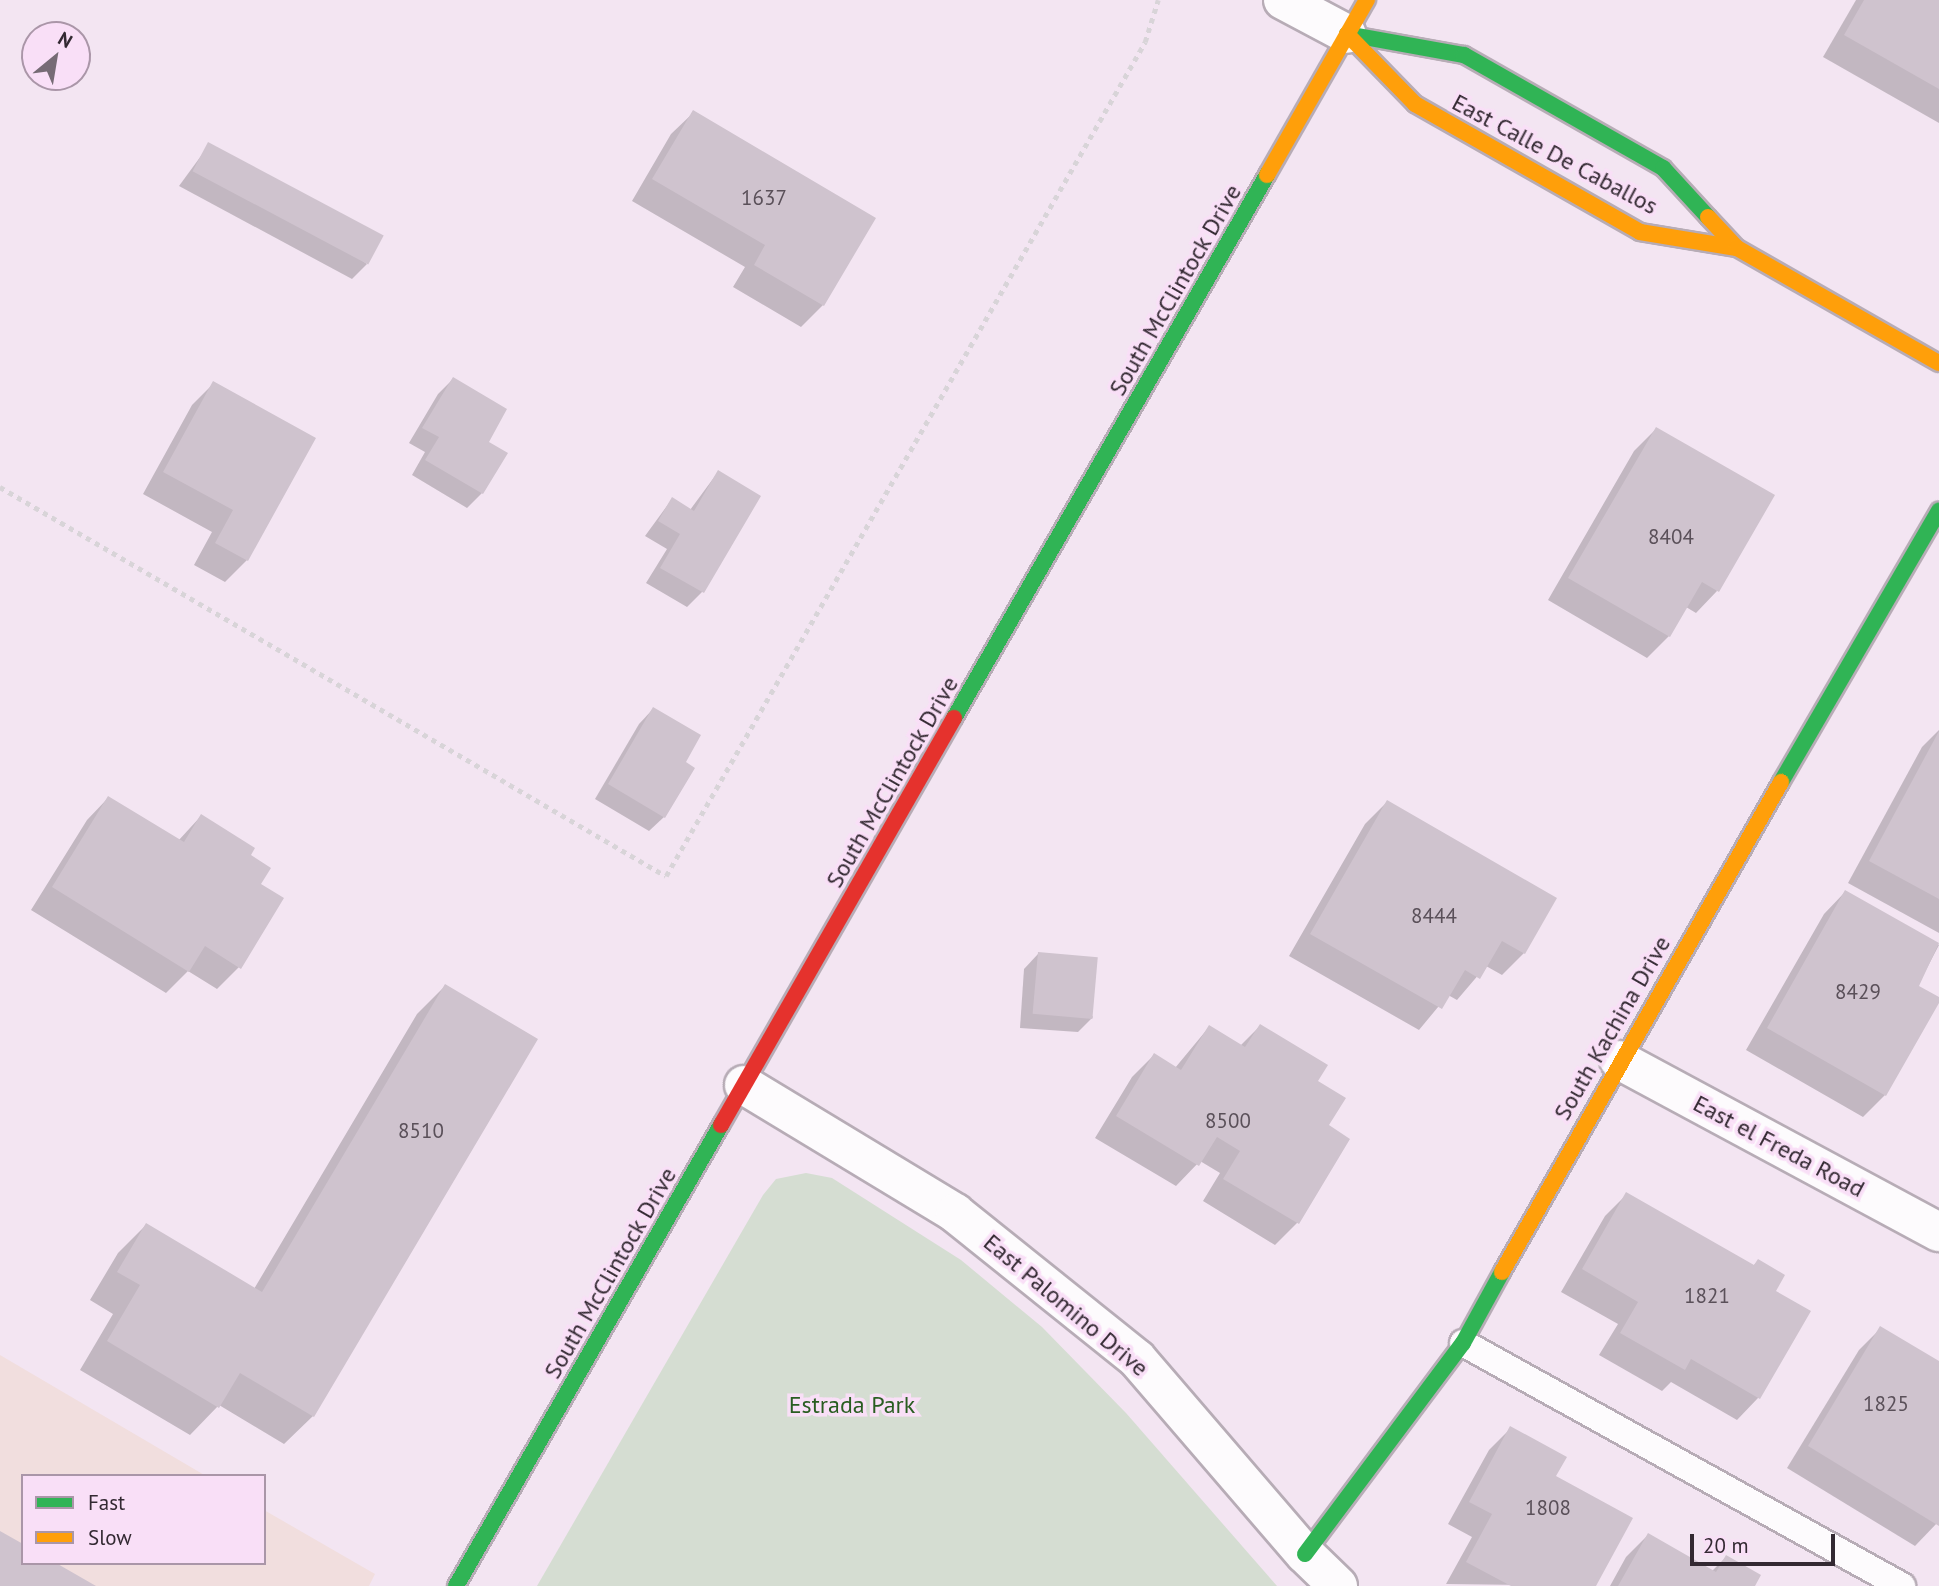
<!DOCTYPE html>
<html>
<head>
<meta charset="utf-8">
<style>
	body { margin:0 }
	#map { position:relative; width:1939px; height:1586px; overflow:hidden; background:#f3e5f2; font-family:"PT Sans",sans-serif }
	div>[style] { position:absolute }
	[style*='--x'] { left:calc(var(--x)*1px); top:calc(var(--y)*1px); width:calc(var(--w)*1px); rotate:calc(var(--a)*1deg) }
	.commercial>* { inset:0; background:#f1dede }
	.green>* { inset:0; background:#d5ddd2 }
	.shadow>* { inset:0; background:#0003 }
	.building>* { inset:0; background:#cfc3ce; transform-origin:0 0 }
	.path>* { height:4.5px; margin-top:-2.25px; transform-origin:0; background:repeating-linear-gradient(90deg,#d8d4d8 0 5px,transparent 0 10px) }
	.roads { filter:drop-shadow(2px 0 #b7acb6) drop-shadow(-2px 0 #b7acb6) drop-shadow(0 2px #b7acb6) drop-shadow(0 -2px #b7acb6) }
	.lane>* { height:26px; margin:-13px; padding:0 13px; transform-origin:13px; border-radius:13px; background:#fdfbfd }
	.street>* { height:38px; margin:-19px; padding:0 19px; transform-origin:19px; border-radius:19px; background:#fdfbfd }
	.fast>* { height:16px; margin:-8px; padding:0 8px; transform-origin:8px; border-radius:8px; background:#30b455 }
	.slow>* { height:16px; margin:-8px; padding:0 8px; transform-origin:8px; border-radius:8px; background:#ff9f0a }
	.jam>* { height:16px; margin:-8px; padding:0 8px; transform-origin:8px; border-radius:8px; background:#e5322d }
	span { translate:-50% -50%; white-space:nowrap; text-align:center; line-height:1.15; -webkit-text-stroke:7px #f9dff7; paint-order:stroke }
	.number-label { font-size:21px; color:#5a5059 }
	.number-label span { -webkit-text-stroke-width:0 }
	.street-label { font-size:24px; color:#332932 }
	.park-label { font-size:24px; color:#295d21 }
	.legend { position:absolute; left:21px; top:1474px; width:245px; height:91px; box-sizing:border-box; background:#f9dff7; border:2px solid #aa96a8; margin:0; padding:9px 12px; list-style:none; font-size:21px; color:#332932 }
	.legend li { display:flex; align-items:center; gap:14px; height:35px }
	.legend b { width:35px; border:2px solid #aa96a8 }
	.north { position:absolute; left:21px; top:21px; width:70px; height:70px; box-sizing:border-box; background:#f9dff7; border:2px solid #aa96a8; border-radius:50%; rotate:30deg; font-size:19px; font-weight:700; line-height:28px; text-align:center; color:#332932 }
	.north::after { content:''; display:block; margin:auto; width:24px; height:32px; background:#766b75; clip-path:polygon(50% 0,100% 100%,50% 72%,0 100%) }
	.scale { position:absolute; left:1690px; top:1534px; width:145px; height:32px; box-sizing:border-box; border:4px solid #332932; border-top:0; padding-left:9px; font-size:21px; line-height:24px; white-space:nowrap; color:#332932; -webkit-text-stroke:5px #f9dff7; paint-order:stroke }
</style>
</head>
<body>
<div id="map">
	<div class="commercial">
		<div style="clip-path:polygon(0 1355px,206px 1476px,23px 1476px,23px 1563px,264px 1563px,264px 1510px,375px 1574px,369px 1586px,0 1586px)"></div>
	</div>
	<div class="green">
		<div style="clip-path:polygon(806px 1173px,832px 1178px,961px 1260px,1042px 1327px,1126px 1413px,1277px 1586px,537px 1586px,763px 1195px,776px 1179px)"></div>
	</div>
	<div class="shadow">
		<div style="clip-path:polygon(1856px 0,1939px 0,1939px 123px,1823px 57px)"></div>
		<div style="clip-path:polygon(693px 113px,873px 219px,823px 305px,801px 327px,733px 287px,745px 267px,632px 201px,671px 134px)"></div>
		<div style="clip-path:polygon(209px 145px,367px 264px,352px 279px,179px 186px)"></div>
		<div style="clip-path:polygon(453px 379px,486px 443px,505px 454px,482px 493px,467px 508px,412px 475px,425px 452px,409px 443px,438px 394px)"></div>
		<div style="clip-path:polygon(214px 383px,247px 560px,225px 582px,194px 565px,212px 532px,143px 494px,192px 405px)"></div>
		<div style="clip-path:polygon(1656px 429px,1717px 591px,1696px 613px,1686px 607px,1669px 636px,1647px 658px,1548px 600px,1634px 451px)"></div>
		<div style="clip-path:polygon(718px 472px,702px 592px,687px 607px,646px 583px,667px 549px,645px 536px,672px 499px,690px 510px)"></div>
		<div style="clip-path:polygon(653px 709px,664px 817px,649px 831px,595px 799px,639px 724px)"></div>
		<div style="clip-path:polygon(1939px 730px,1939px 933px,1848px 883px,1922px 747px)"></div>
		<div style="clip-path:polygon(108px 798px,178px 841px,201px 816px,249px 856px,259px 885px,239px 967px,217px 989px,188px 971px,166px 993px,31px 910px,87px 820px)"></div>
		<div style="clip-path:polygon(1387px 802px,1555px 899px,1524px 953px,1502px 975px,1486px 966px,1457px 1000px,1448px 995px,1419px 1030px,1289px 956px,1365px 824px)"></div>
		<div style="clip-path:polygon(1845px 892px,1939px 945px,1917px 987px,1885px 1095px,1863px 1117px,1746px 1050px,1824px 914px)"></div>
		<div style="clip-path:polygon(1038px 954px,1093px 1017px,1078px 1032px,1020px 1028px,1024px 969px)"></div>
		<div style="clip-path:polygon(445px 986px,313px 1416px,284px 1444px,219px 1405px,190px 1435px,80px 1370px,113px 1314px,90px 1300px,118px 1253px,146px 1225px,254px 1289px,417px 1014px)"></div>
		<div style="clip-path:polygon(1260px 1026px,1315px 1081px,1327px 1126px,1348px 1139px,1297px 1223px,1275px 1245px,1203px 1201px,1220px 1173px,1200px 1161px,1176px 1186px,1095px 1138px,1132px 1077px,1154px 1055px,1175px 1068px,1209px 1027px,1240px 1046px)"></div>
		<div style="clip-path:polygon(1627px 1194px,1753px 1266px,1758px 1261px,1773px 1291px,1758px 1398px,1737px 1420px,1671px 1382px,1662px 1391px,1599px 1355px,1618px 1324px,1561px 1292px,1605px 1216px)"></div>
		<div style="clip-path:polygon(1881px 1328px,1939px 1363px,1939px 1521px,1915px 1546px,1787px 1468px,1859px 1350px)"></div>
		<div style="clip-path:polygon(1511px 1428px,1554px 1477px,1594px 1586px,1446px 1584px,1472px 1537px,1448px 1524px,1489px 1450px)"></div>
		<div style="clip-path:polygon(1648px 1535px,1712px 1571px,1726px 1557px,1753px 1586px,1610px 1586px,1626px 1557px)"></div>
	</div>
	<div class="building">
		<div style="clip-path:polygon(1864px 0,1939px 0,1939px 89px,1844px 35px)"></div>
		<div style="clip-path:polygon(693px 110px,876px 218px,824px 306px,754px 265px,765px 245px,652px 179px)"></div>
		<div style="left:208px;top:142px;width:199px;height:33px;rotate:28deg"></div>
		<div style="clip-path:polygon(453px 377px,507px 409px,489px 442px,508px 453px,483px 494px,425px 460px,439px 437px,422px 428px)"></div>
		<div style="clip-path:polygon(213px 381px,316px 438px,248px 561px,215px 543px,233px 510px,163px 472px)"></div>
		<div style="clip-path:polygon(1656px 427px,1775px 495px,1719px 592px,1702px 582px,1670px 637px,1568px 578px)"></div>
		<div style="clip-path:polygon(718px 470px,761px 496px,704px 593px,660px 568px,680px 534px,658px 521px,672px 497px,694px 511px)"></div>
		<div style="clip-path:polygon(653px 707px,701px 735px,686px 762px,695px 768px,665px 818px,608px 784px)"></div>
		<div style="clip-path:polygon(1939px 731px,1939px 899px,1869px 861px)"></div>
		<div style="clip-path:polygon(108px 796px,184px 842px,201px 814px,255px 848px,251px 855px,271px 868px,261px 884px,284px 898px,241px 969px,205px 946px,189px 972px,52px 887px)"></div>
		<div style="clip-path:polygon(1387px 800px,1557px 898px,1525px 954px,1502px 941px,1480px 979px,1465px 970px,1442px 1009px,1310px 934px)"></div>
		<div style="clip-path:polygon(1845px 890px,1939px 943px,1919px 986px,1939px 997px,1939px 1003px,1886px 1096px,1767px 1028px)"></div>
		<div style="left:1038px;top:952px;width:60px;height:62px;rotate:5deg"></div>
		<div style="clip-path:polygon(445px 984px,538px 1039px,314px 1417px,240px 1373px,219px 1408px,107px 1341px,140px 1285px,117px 1272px,146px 1223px,262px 1292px)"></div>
		<div style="clip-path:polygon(1260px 1024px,1328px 1065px,1318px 1081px,1346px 1098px,1329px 1125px,1350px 1139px,1299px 1224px,1223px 1179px,1240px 1151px,1217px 1137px,1199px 1166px,1116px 1116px,1154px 1053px,1181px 1070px,1209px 1025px,1245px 1047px)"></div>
		<div style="clip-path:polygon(1626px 1192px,1754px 1265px,1758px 1259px,1785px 1275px,1776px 1291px,1811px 1311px,1760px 1399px,1691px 1359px,1685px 1370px,1620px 1333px,1638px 1302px,1582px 1269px)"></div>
		<div style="clip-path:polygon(1880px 1326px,1939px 1361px,1939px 1526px,1808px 1446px)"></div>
		<div style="clip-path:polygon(1510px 1426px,1567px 1457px,1556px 1476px,1633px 1518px,1596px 1586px,1511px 1586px,1466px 1562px,1492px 1514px,1469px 1502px)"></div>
		<div style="clip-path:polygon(0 1531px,23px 1544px,23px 1563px,56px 1563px,96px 1586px,0 1586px)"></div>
		<div style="clip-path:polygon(1648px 1533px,1716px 1572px,1726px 1555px,1761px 1575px,1755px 1586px,1618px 1586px)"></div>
	</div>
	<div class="path">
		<div style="--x:0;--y:487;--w:771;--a:30.29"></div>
		<div style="--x:666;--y:876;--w:962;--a:-60.13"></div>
		<div style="--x:1145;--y:42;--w:44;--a:-72.8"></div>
	</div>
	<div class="roads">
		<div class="lane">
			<div style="--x:1463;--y:1343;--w:502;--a:28.97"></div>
		</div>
		<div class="street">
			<div style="--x:1283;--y:0;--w:72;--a:28"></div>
			<div style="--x:1619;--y:1060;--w:363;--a:28.3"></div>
			<div style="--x:744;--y:1085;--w:247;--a:31.2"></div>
			<div style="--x:955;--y:1213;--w:233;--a:38.7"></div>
			<div style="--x:1137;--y:1359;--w:257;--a:49.3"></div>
			<div style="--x:1305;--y:1554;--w:46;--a:44.1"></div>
		</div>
		<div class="fast">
			<div style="--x:1347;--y:34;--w:119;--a:10.2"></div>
			<div style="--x:1464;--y:55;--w:229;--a:29.6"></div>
			<div style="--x:1663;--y:168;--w:67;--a:47.4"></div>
			<div style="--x:954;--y:718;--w:627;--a:-60.04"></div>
			<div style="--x:1781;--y:782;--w:314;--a:-59.8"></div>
			<div style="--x:1305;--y:1554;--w:264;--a:-53.2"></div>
			<div style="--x:1463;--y:1343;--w:81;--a:-61.2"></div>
			<div style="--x:456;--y:1586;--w:532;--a:-60.11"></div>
		</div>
		<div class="slow">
			<div style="--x:1347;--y:34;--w:98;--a:45.8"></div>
			<div style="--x:1415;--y:104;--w:259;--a:29.6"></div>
			<div style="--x:1640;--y:232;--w:98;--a:9.4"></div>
			<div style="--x:1267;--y:175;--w:202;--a:-60.3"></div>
			<div style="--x:1708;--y:217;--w:42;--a:46.9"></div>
			<div style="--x:1737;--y:248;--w:232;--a:29.7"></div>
			<div style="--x:1502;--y:1272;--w:564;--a:-60.34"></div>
		</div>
		<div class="jam">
			<div style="--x:721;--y:1125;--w:469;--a:-60.2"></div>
		</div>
	</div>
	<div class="number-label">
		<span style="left:764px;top:198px">1637</span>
		<span style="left:1671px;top:537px">8404</span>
		<span style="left:1434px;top:916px">8444</span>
		<span style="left:1858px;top:992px">8429</span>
		<span style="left:1228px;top:1121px">8500</span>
		<span style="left:421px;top:1131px">8510</span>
		<span style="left:1707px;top:1296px">1821</span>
		<span style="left:1886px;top:1404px">1825</span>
		<span style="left:1548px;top:1508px">1808</span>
	</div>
	<div class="street-label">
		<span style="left:1555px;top:154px;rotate:28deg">East Calle De Caballos</span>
		<span style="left:1175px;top:290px;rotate:-60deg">South McClintock Drive</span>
		<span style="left:892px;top:782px;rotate:-60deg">South McClintock Drive</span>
		<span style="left:1612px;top:1028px;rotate:-60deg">South Kachina Drive</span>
		<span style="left:1779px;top:1146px;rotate:28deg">East el Freda Road</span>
		<span style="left:610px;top:1273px;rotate:-60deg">South McClintock Drive</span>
		<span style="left:1066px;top:1305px;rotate:40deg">East Palomino Drive</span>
	</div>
	<div class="park-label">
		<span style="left:852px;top:1405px">Estrada Park</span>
	</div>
	<ul class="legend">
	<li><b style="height:9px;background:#30b455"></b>Fast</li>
	<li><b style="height:9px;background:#ff9f0a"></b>Slow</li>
	</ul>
	<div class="north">N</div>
	<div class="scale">20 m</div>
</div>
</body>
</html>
